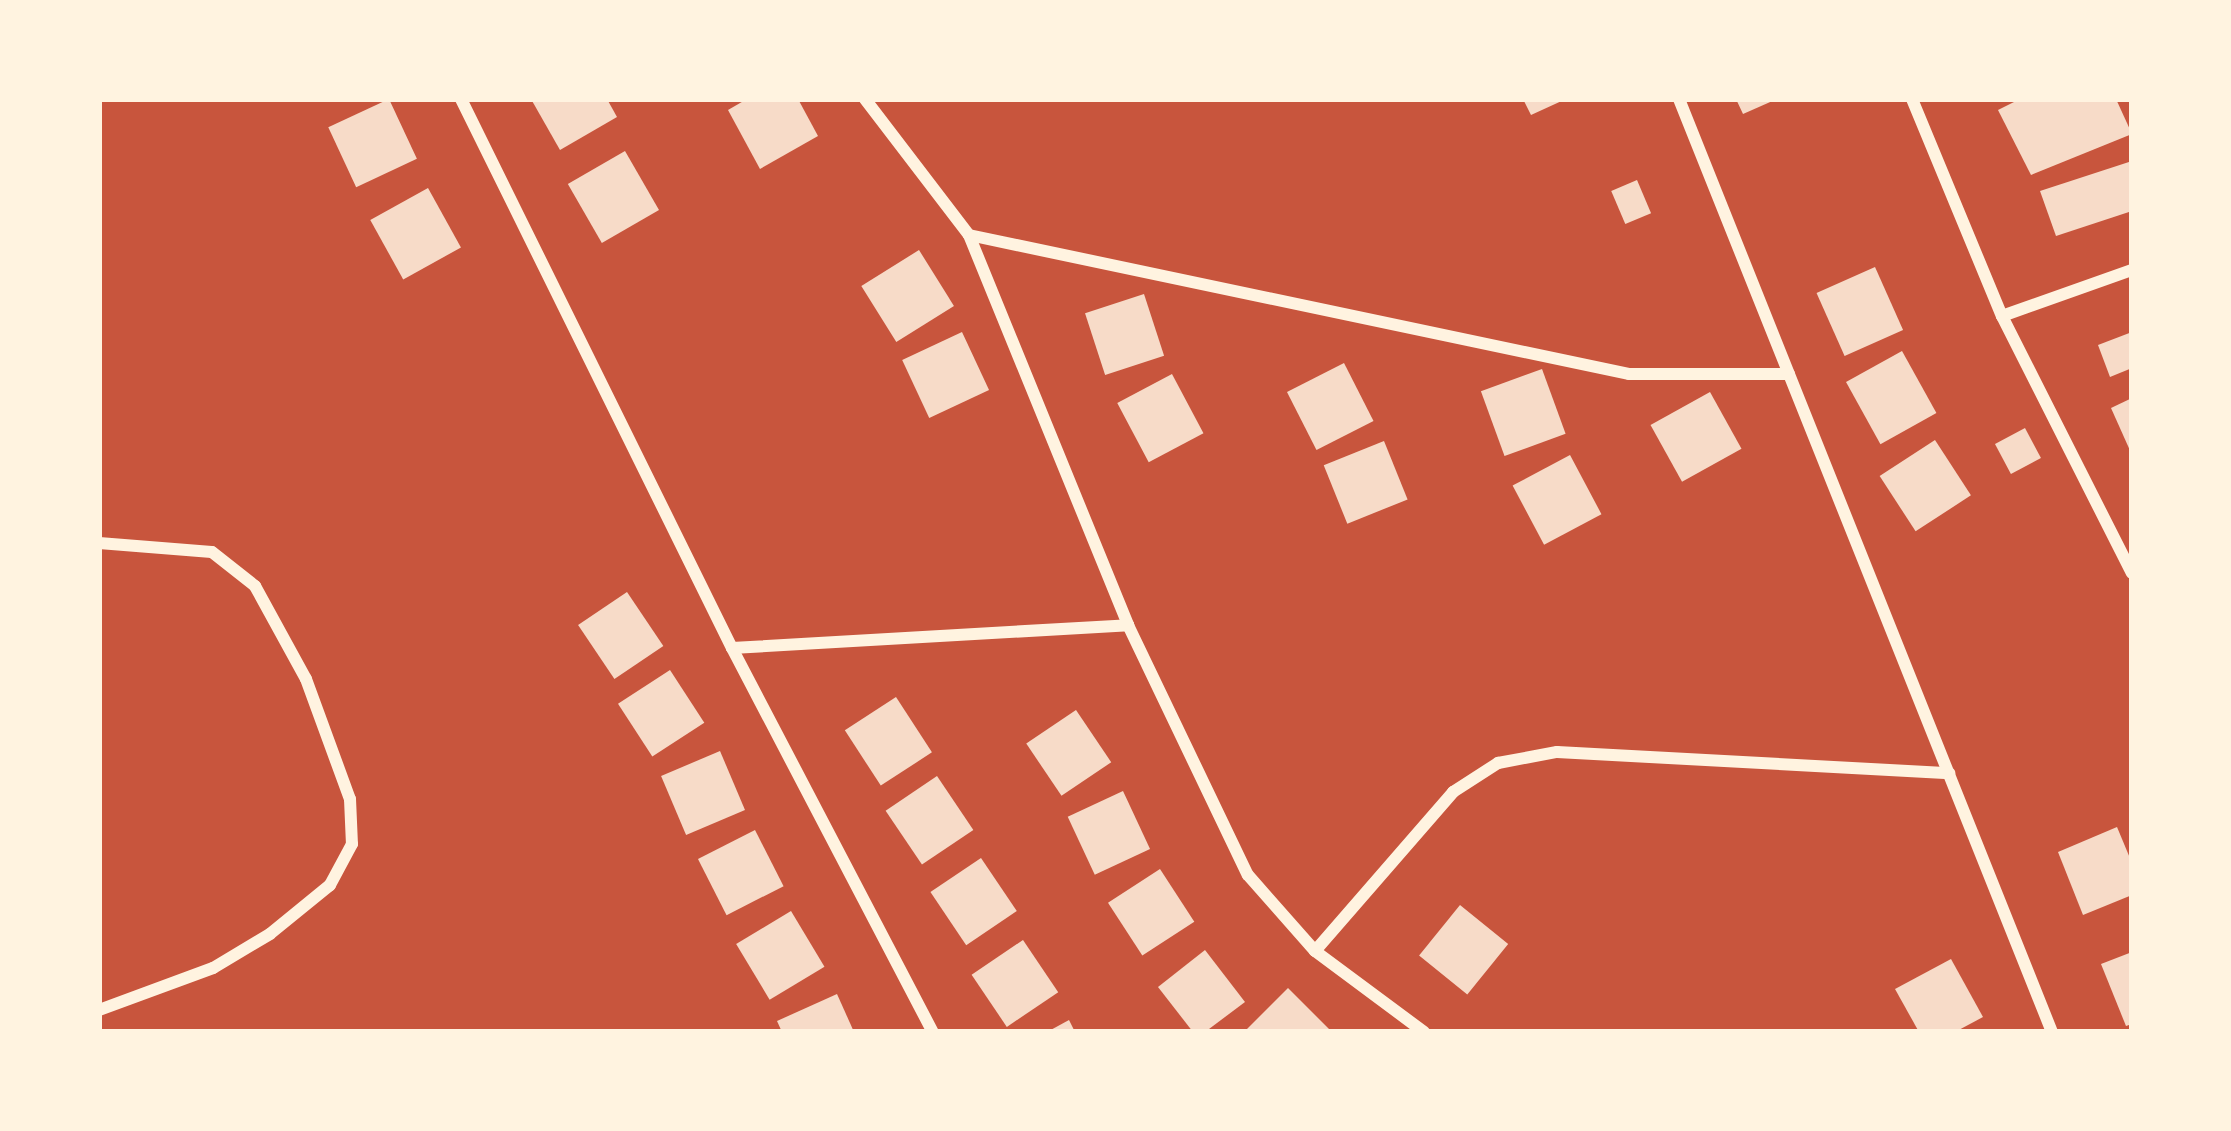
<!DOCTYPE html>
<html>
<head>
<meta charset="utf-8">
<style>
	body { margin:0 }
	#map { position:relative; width:2231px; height:1131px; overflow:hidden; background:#c8553d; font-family:Inter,sans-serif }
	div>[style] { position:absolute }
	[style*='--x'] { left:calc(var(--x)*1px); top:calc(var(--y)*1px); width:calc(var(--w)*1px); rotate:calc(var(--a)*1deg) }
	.building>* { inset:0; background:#f7dbc8; transform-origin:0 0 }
	.minor>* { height:12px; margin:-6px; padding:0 6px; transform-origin:6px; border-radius:6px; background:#fff3e0 }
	span { translate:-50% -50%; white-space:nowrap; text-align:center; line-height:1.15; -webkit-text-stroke:10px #fff3e0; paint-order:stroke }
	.frame { position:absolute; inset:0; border:102px solid #fff3e0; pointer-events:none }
</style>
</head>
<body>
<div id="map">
	<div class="building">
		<div style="left:389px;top:99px;width:66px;height:67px;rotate:65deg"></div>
		<div style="clip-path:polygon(531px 99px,607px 99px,617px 117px,560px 150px)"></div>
		<div style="clip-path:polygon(747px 99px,798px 99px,818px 136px,760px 169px,728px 110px)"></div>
		<div style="clip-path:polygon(1523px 99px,1566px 99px,1531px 115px)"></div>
		<div style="clip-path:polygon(1736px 99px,1777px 99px,1743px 114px)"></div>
		<div style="clip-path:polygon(2020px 99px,2116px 99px,2132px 134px,2031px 175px,1998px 110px)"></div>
		<div style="left:625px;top:151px;width:68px;height:66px;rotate:60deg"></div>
		<div style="clip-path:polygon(2132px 161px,2132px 211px,2056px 236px,2040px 191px)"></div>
		<div style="left:1637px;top:180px;width:36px;height:28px;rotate:67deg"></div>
		<div style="left:428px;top:188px;width:68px;height:66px;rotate:61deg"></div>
		<div style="left:919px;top:250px;width:66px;height:68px;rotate:58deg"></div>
		<div style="left:1875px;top:267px;width:69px;height:64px;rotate:66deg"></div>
		<div style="left:1144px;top:294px;width:65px;height:62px;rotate:72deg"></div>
		<div style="left:962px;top:332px;width:64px;height:66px;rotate:65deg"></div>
		<div style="clip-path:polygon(2132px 332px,2132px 368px,2110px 377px,2098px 345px)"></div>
		<div style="left:1902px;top:351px;width:71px;height:64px;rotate:61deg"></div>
		<div style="left:1344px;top:363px;width:65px;height:64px;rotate:63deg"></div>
		<div style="left:1542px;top:369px;width:69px;height:65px;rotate:70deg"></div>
		<div style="left:1172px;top:374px;width:67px;height:62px;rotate:62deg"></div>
		<div style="left:1710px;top:392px;width:65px;height:68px;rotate:61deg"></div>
		<div style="clip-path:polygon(2132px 398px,2132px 455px,2111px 408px)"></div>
		<div style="left:2025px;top:428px;width:34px;height:34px;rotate:62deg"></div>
		<div style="left:1935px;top:440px;width:66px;height:66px;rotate:57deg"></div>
		<div style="left:1384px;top:441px;width:63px;height:65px;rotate:68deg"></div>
		<div style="left:1570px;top:455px;width:67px;height:65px;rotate:62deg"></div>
		<div style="left:627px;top:592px;width:65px;height:59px;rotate:56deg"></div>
		<div style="left:670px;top:670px;width:63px;height:62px;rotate:57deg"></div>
		<div style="left:896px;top:697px;width:66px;height:61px;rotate:57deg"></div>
		<div style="left:1076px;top:710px;width:63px;height:60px;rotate:56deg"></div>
		<div style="left:720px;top:751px;width:64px;height:64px;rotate:67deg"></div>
		<div style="left:937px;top:776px;width:65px;height:62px;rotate:56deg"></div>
		<div style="left:1123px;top:791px;width:64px;height:61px;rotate:65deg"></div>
		<div style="clip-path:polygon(2117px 827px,2132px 863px,2132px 895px,2083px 915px,2058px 852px)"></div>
		<div style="left:755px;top:830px;width:63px;height:64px;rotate:63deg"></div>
		<div style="left:981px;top:858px;width:64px;height:61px;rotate:56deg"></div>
		<div style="left:1160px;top:869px;width:63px;height:62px;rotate:57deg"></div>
		<div style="left:1460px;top:905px;width:62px;height:65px;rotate:39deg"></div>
		<div style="left:791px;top:911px;width:65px;height:64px;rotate:59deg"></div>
		<div style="left:1023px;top:940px;width:63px;height:62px;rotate:56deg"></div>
		<div style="clip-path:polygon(1205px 950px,1245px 1002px,1205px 1032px,1193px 1032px,1158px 987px)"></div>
		<div style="clip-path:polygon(2132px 952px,2132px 1024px,2126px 1026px,2101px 964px)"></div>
		<div style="clip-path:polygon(1951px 959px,1983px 1017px,1955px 1032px,1919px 1032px,1895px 989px)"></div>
		<div style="clip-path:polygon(1288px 988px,1332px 1032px,1244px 1032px)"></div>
		<div style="clip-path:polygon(837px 994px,854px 1032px,782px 1032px,777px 1021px)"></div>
		<div style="clip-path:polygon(1069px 1020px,1075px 1032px,1047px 1032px)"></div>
	</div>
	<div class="minor">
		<div style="--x:461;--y:99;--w:612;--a:63.73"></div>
		<div style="--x:732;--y:648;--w:433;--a:62.4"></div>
		<div style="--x:865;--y:99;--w:171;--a:52.6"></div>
		<div style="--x:969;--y:235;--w:674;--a:11.89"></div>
		<div style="--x:1629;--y:374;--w:160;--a:0"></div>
		<div style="--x:1679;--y:99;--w:1005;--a:68.21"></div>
		<div style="--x:1912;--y:99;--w:235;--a:67.5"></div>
		<div style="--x:2002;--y:316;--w:288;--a:63.2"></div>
		<div style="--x:969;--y:235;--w:421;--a:67.8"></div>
		<div style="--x:1128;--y:625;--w:277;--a:64.4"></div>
		<div style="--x:1248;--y:875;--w:101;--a:48.6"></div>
		<div style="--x:1315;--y:951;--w:136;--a:36.6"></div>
		<div style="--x:2002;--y:316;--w:138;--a:-19.5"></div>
		<div style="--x:99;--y:543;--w:113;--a:4.6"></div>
		<div style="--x:212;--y:552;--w:55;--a:38.3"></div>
		<div style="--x:255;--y:586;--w:106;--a:61.3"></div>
		<div style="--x:306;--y:679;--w:128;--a:69.9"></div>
		<div style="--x:350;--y:799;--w:45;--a:87.5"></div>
		<div style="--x:352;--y:844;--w:47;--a:118.2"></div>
		<div style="--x:330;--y:885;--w:77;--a:140.8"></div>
		<div style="--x:270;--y:934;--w:66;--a:149.2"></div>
		<div style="--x:213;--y:968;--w:121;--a:159.8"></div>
		<div style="--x:732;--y:648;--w:397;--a:-3.3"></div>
		<div style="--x:1315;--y:951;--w:211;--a:-49"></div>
		<div style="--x:1453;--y:792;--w:54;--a:-32.8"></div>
		<div style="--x:1498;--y:763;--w:60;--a:-10.6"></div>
		<div style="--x:1557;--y:752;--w:393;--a:3.1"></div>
	</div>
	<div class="frame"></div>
</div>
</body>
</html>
